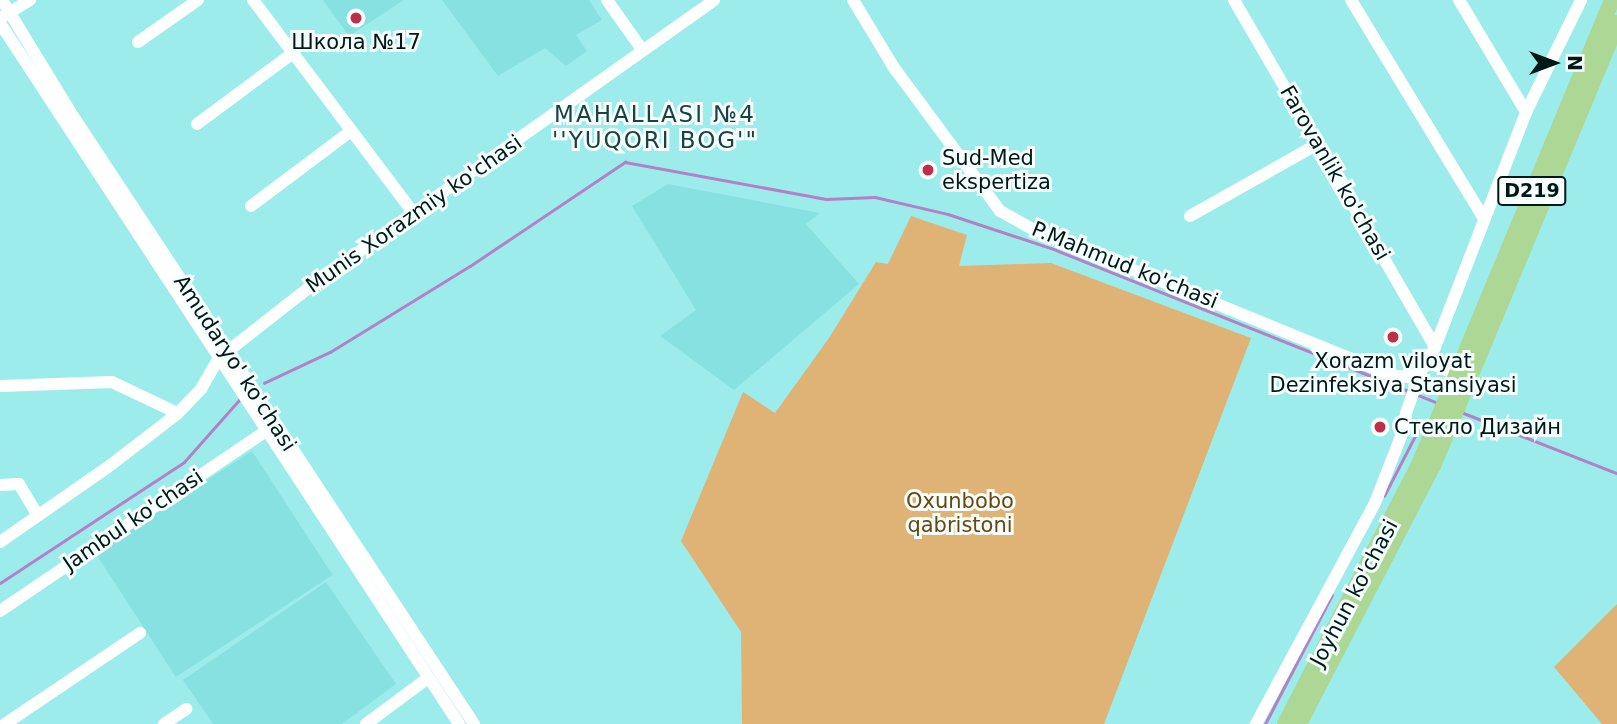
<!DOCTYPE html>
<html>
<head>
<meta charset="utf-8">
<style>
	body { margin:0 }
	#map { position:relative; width:1617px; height:724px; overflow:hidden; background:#9decec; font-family:"DejaVu Sans",sans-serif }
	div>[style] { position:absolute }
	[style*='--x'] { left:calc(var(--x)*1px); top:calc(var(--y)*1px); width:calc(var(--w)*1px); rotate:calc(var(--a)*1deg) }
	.built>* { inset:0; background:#87e1e1; transform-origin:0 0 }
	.green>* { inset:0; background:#dfb375 }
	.stream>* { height:2.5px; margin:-1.25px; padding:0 1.25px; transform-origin:1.25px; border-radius:1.25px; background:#b282c5 }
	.minor>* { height:12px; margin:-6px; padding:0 6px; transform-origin:6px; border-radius:6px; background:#fff }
	.major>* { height:16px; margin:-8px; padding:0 8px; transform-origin:8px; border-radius:8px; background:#acd794 }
	.dots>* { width:19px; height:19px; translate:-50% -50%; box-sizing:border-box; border:4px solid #f7fefe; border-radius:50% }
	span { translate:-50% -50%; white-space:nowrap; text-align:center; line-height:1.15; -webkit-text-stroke:6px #f7fefe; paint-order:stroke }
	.shield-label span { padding:2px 5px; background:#f7fefe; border:2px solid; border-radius:5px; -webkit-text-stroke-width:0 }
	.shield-label { font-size:19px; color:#011818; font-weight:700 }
	.poi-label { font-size:21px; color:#011818 }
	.left { translate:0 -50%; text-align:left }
	.street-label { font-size:21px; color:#011818 }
	.park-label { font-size:21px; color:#6a480d }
	.neighbourhood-label { font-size:23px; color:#184243; letter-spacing:2px }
	.north { position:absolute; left:1519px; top:28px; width:70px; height:70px; -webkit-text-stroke:5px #f7fefe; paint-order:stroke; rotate:90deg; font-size:19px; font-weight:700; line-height:28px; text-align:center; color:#011818 }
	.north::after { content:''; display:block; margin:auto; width:24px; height:32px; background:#011818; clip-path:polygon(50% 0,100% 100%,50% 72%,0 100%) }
</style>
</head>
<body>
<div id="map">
	<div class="built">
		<div style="clip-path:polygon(323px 0,404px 0,349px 36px)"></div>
		<div style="clip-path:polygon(442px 0,589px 0,602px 20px,576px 35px,587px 51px,566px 66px,545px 48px,498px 76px)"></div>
		<div style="clip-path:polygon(668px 184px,820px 213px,806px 224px,859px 284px,734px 390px,660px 336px,696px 310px,632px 206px)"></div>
		<div style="left:252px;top:451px;width:148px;height:187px;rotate:57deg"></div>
		<div style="clip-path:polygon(326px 582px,396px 684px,342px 724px,213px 724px,183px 680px)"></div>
	</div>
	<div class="green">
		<div style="clip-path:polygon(911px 216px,967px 235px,959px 266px,1051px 263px,1251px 338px,1104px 724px,742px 724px,741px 632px,681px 541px,743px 392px,775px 413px,829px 338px,876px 262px,888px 264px)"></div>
		<div style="clip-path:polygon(1617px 604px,1617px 724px,1602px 724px,1554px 667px)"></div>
	</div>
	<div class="stream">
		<div style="--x:264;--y:383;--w:73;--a:-25.2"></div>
		<div style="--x:330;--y:352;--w:164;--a:-31.6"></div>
		<div style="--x:470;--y:266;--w:187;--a:-33.9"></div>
		<div style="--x:625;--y:162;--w:204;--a:10.4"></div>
		<div style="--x:826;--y:199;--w:49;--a:-2.3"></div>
		<div style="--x:875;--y:197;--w:75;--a:13.1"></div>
		<div style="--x:948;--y:214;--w:108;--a:18.3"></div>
		<div style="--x:1051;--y:248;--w:386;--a:21.8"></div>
		<div style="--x:1418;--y:395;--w:22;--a:22"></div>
		<div style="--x:1461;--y:412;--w:168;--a:21.4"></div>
		<div style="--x:1384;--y:496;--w:70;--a:-62.7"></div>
		<div style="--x:0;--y:583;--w:220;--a:-33.3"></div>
		<div style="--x:184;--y:462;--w:84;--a:-48.4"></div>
		<div style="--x:1265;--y:724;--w:145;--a:-62.6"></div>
	</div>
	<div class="minor">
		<div style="--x:2;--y:0;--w:132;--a:58.6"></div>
		<div style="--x:71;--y:113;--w:732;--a:56.59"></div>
		<div style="--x:253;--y:0;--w:268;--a:53"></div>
		<div style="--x:607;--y:0;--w:62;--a:54.8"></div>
		<div style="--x:853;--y:0;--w:83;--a:58.8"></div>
		<div style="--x:1234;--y:0;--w:401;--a:59.9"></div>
		<div style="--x:1351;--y:0;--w:256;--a:58.7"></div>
		<div style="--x:1459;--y:0;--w:131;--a:59.1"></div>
		<div style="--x:4;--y:16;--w:31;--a:-32"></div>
		<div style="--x:0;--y:23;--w:838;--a:56.78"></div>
		<div style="--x:138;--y:42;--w:73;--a:-35"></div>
		<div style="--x:892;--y:65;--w:182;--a:53.5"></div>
		<div style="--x:1000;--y:211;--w:38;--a:29"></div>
		<div style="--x:1033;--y:229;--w:386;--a:22.2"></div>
		<div style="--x:1390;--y:375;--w:19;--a:6"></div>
		<div style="--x:1409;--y:377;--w:12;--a:-20"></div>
		<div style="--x:197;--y:124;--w:119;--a:-36.5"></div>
		<div style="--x:251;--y:206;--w:125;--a:-36.9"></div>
		<div style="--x:1190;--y:216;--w:147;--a:-29.4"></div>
		<div style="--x:1427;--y:362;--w:38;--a:23"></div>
		<div style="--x:0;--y:386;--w:112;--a:-2"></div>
		<div style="--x:112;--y:382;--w:68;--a:25.4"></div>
		<div style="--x:0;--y:485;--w:19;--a:-3"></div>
		<div style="--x:19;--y:484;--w:37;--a:59"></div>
		<div style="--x:0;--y:542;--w:131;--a:-34.8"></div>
		<div style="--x:108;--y:467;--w:87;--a:-37.5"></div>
		<div style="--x:177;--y:414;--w:35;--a:-46"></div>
		<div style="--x:201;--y:389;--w:36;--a:-60"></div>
		<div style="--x:219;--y:358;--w:127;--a:-38"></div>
		<div style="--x:319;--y:280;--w:484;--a:-35.3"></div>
		<div style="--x:0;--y:611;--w:323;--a:-34.1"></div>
		<div style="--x:5;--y:724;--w:163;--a:-34"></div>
		<div style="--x:164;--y:724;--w:27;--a:-34"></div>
		<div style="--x:366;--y:724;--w:77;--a:-36.6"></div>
		<div style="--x:1256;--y:724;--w:251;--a:-61.7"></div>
		<div style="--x:1375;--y:503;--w:83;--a:-68.7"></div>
		<div style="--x:1405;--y:426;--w:13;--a:-86"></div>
		<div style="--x:1406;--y:413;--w:42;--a:-70.7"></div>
		<div style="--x:1420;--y:373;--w:30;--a:-60"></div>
		<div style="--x:1435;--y:347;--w:252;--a:-68.8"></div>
		<div style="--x:1526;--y:112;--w:125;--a:-63.8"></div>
	</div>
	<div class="major">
		<div style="--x:1285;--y:724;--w:295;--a:-62.7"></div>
		<div style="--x:1420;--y:462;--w:500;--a:-67.43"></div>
		<div style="--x:1299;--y:724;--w:291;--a:-62.6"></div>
		<div style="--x:1433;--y:466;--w:480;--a:-67.4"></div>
	</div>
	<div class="dots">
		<div style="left:356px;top:18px;background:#bf2f49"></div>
		<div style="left:928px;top:170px;background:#bf2f49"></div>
		<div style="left:1393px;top:337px;background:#bf2f49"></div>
		<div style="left:1380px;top:427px;background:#bf2f49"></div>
	</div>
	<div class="shield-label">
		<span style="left:1532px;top:191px">D219</span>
	</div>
	<div class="poi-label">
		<span style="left:356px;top:42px">Школа №17</span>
		<span class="left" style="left:942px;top:170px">Sud-Med<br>ekspertiza</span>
		<span style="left:1393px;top:373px">Xorazm viloyat<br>Dezinfeksiya Stansiyasi</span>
		<span class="left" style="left:1394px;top:427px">Стекло Дизайн</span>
	</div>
	<div class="street-label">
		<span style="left:1335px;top:173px;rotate:60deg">Farovanlik ko'chasi</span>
		<span style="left:414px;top:214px;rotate:-35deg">Munis Xorazmiy ko'chasi</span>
		<span style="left:1125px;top:265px;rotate:22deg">P.Mahmud ko'chasi</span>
		<span style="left:235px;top:363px;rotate:57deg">Amudaryo' ko'chasi</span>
		<span style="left:133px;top:520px;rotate:-34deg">Jambul ko'chasi</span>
		<span style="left:1354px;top:593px;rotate:-62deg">Joyhun ko'chasi</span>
	</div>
	<div class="park-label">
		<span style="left:960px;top:513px">Oxunbobo<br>qabristoni</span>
	</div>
	<div class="neighbourhood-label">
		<span style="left:655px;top:127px">MAHALLASI №4<br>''YUQORI BOG'"</span>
	</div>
	<div class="north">N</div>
</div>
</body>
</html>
